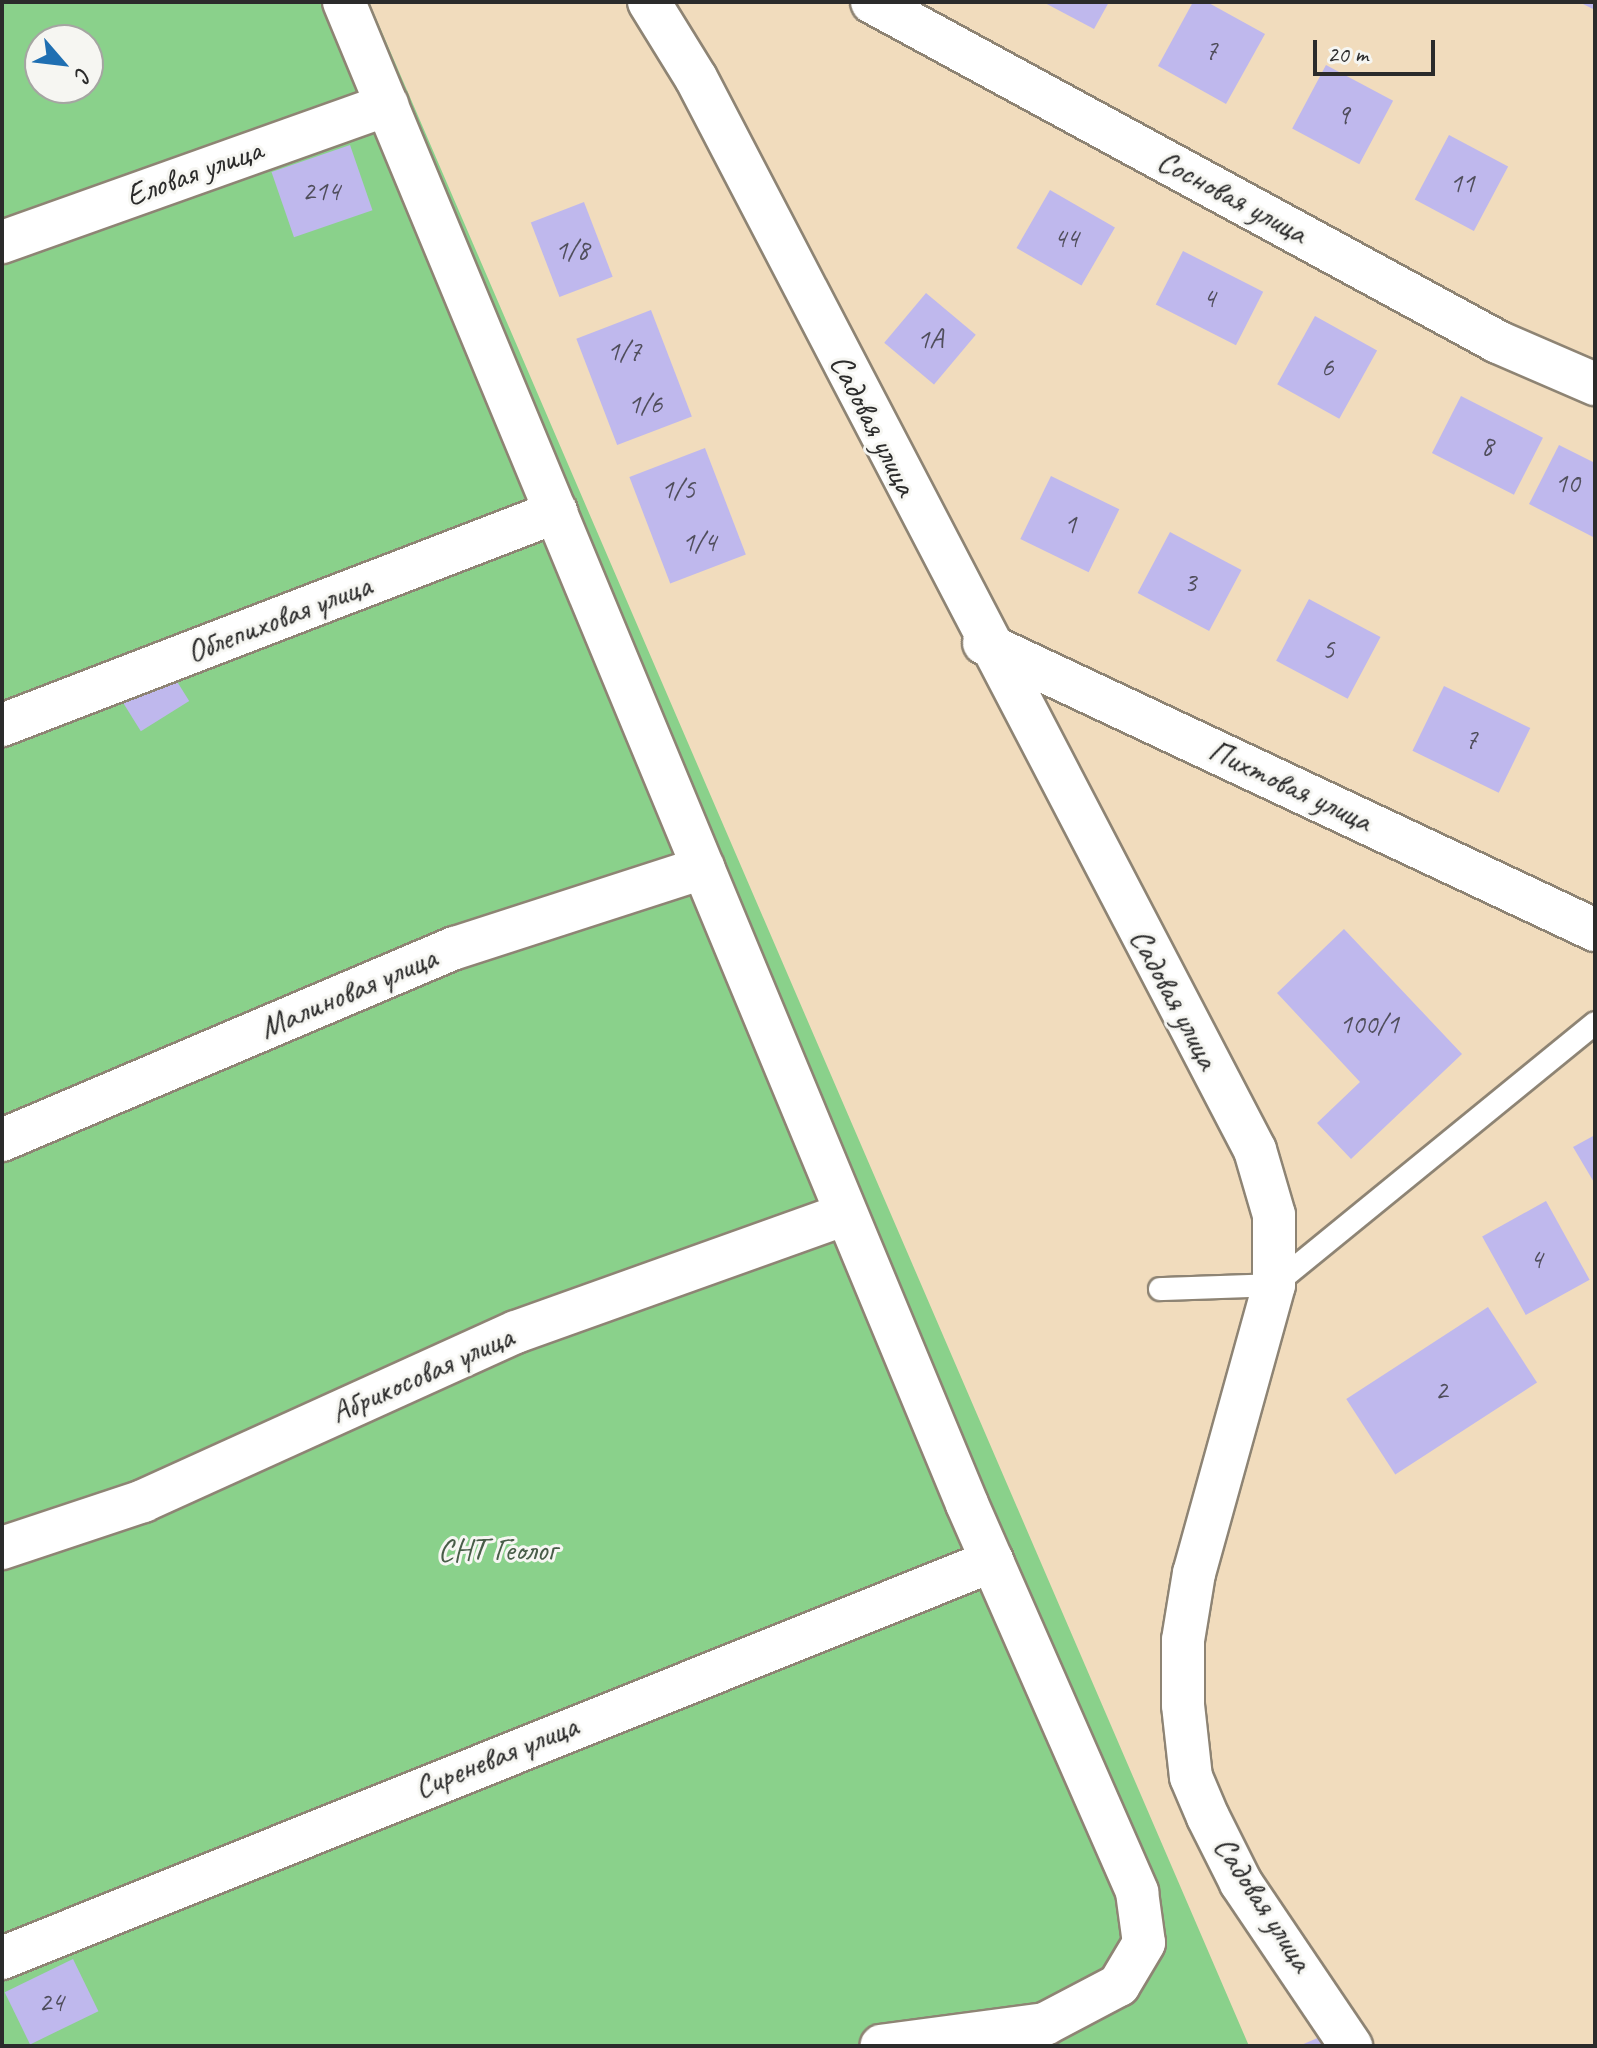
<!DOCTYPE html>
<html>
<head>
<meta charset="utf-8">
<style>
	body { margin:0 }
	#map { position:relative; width:1597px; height:2048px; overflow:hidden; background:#f1dcbd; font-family:Caveat,sans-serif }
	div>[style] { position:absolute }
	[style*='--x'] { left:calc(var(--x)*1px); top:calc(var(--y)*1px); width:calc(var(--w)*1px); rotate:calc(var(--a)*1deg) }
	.green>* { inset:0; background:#8ad18b }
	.building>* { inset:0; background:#bfb8ed; transform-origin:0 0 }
	.roads { filter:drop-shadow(2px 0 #8e8474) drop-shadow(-2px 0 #8e8474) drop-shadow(0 2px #8e8474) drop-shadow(0 -2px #8e8474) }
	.service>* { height:22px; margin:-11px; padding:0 11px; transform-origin:11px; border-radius:11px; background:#fff }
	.minor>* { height:42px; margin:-21px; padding:0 21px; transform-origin:21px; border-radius:21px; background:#fff }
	span { translate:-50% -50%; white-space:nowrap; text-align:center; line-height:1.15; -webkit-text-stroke:6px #f6f6f2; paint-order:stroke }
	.number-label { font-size:28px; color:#504e5c }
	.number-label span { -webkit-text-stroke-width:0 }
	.street-label { font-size:32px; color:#2b2b2b }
	.park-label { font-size:32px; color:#485d48 }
	.frame { position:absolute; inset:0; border:4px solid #2b2b2b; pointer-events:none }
	.north { position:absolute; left:24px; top:24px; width:80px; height:80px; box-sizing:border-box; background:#f6f6f2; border:2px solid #a5a5a2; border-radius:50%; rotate:118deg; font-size:22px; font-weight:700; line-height:32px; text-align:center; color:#2b2b2b }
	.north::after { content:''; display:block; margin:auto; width:28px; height:36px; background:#1f6fb2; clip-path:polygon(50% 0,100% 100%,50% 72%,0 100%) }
	.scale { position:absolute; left:1313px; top:40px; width:122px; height:36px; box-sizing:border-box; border:4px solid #2b2b2b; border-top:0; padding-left:10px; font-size:24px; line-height:28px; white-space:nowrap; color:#2b2b2b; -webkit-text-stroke:6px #f6f6f2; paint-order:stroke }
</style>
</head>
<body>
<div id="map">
	<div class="green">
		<div style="clip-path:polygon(evenodd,2px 2px,369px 2px,1249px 2046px,2px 2046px,2px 2px,40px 40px,88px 40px,88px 88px,40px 88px,40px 40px)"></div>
	</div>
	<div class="building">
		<div style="clip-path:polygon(1043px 2px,1109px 2px,1094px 29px)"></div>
		<div style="clip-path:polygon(1193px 2px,1207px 2px,1265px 34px,1226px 104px,1158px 66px)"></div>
		<div style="clip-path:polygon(1579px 2px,1595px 2px,1595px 10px)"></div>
		<div style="left:1326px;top:65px;width:76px;height:72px;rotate:28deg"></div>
		<div style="left:1449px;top:135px;width:67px;height:73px;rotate:28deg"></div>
		<div style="left:350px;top:145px;width:69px;height:83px;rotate:71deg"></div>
		<div style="left:1050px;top:190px;width:75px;height:67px;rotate:30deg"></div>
		<div style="left:584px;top:202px;width:80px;height:57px;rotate:69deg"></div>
		<div style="left:1183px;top:251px;width:90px;height:60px;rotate:27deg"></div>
		<div style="left:926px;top:293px;width:65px;height:65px;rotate:40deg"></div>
		<div style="left:651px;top:310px;width:114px;height:80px;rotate:69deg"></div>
		<div style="left:1315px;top:316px;width:71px;height:78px;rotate:29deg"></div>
		<div style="left:1461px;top:396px;width:92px;height:64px;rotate:27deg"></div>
		<div style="clip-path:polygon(1559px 445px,1595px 463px,1595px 538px,1529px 504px)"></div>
		<div style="left:705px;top:448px;width:114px;height:81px;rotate:69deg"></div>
		<div style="left:1051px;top:476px;width:76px;height:70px;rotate:26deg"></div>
		<div style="left:1170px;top:532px;width:81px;height:69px;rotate:28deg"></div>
		<div style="left:1309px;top:599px;width:81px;height:70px;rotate:28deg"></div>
		<div style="left:168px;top:667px;width:40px;height:57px;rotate:58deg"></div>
		<div style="left:1444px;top:686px;width:96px;height:72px;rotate:26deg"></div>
		<div style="clip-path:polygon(1344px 929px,1462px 1054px,1351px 1159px,1317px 1123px,1360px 1082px,1277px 993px)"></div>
		<div style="clip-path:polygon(1595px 1135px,1595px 1184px,1573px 1147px)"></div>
		<div style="left:1546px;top:1201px;width:90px;height:73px;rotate:61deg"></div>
		<div style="left:1488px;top:1307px;width:90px;height:169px;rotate:57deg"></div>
		<div style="left:73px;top:1959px;width:58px;height:76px;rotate:64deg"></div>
		<div style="clip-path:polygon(1322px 2036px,1326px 2046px,1299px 2046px)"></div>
	</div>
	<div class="roads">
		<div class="service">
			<div style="--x:1160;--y:1289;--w:114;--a:-2"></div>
			<div style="--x:1274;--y:1285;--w:414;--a:-39.2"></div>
		</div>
		<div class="minor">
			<div style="--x:344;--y:2;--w:1626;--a:67.47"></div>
			<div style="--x:967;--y:1504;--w:424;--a:66.3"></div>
			<div style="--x:1137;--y:1892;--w:51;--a:82.2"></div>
			<div style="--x:1144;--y:1943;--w:49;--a:120.8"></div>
			<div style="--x:1119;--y:1985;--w:84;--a:152.2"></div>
			<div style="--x:1045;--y:2024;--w:165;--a:172.4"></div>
			<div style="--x:649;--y:2;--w:89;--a:58.3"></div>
			<div style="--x:696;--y:78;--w:1209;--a:62.46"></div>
			<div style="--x:1255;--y:1150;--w:68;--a:73.7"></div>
			<div style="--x:1274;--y:1215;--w:70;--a:90"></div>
			<div style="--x:1274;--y:1285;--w:299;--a:105.5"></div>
			<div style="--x:1194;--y:1573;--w:68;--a:99.3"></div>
			<div style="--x:1183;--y:1640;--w:65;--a:90"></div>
			<div style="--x:1183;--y:1705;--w:72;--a:83.7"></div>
			<div style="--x:1191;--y:1777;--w:43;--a:67"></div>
			<div style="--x:1208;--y:1817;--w:74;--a:63.4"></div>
			<div style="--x:1241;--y:1883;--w:197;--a:56"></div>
			<div style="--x:872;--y:2;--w:712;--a:28.51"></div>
			<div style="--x:1498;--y:342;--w:106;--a:23.4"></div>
			<div style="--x:2;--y:242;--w:409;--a:-19.6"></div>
			<div style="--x:984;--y:643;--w:675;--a:25.16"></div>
			<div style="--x:2;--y:725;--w:594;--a:-21.03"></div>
			<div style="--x:2;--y:1140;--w:492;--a:-23"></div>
			<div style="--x:455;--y:948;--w:261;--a:-17.9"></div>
			<div style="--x:2;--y:1548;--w:149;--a:-18.4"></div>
			<div style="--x:143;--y:1501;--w:409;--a:-24.4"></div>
			<div style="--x:516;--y:1332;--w:350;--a:-19.7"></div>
			<div style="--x:2;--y:1958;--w:1067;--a:-21.85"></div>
		</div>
	</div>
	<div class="number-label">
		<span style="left:1211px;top:50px">7</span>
		<span style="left:1343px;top:115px">9</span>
		<span style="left:1462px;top:183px">11</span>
		<span style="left:321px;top:191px">214</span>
		<span style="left:1066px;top:238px">44</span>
		<span style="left:572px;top:250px">1/8</span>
		<span style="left:1209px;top:298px">4</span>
		<span style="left:930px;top:339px">1А</span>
		<span style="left:624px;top:351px">1/7</span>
		<span style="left:1327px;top:367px">6</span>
		<span style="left:645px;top:404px">1/6</span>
		<span style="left:1487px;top:446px">8</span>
		<span style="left:1567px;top:483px">10</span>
		<span style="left:678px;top:489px">1/5</span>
		<span style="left:1070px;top:524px">1</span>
		<span style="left:699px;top:542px">1/4</span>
		<span style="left:1190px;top:582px">3</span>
		<span style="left:1328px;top:649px">5</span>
		<span style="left:1471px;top:739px">7</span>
		<span style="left:1369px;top:1024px">100/1</span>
		<span style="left:1536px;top:1259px">4</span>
		<span style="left:1441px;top:1390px">2</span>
		<span style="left:51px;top:2002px">24</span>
	</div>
	<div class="street-label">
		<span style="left:194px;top:173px;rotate:-20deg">Еловая улица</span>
		<span style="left:1232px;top:197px;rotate:28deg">Сосновая улица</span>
		<span style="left:873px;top:425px;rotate:63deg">Садовая улица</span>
		<span style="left:279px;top:619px;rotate:-21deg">Облепиховая улица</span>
		<span style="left:1290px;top:786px;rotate:25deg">Пихтовая улица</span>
		<span style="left:348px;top:993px;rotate:-23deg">Малиновая улица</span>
		<span style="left:1174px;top:999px;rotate:62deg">Садовая улица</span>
		<span style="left:422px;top:1375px;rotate:-24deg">Абрикосовая улица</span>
		<span style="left:496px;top:1757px;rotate:-22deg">Сиреневая улица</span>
		<span style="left:1263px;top:1904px;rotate:57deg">Садовая улица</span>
	</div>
	<div class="park-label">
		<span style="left:497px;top:1550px">СНТ Геолог</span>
	</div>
	<div class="frame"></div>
	<div class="north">С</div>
	<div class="scale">20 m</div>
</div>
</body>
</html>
